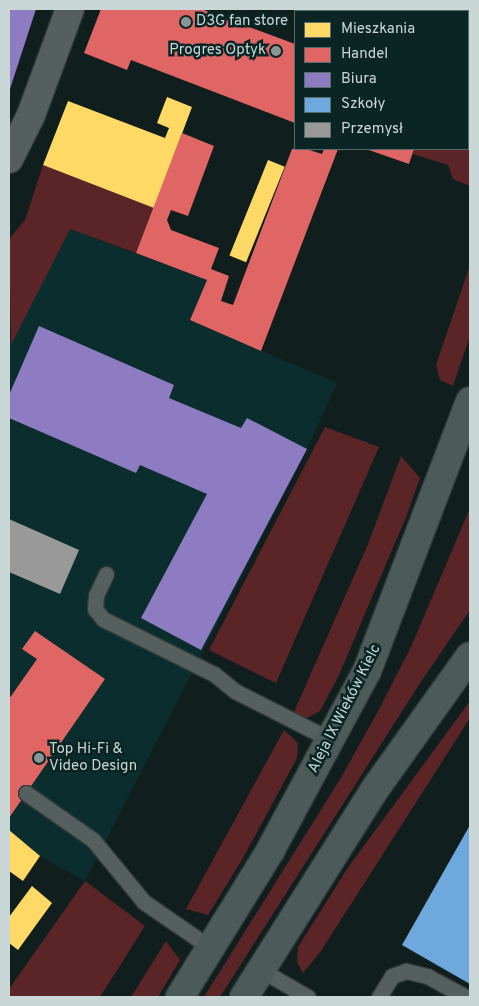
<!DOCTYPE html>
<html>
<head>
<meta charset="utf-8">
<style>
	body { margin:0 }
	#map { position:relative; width:479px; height:1006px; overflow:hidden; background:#111e1e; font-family:Overpass,sans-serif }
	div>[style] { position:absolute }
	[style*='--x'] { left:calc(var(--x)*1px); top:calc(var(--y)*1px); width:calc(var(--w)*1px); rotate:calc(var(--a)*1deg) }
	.built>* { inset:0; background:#0b2d2d }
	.green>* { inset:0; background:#5b2527 }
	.homes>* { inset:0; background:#ffd966; transform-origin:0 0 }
	.shops>* { inset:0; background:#e06666 }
	.offices>* { inset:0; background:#8e7cc3 }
	.schools>* { inset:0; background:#6fa8dc }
	.industry>* { inset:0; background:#999 }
	.roads { filter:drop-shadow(1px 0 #303939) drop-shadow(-1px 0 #303939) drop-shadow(0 1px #303939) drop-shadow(0 -1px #303939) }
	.lane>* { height:15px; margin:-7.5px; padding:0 7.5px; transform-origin:7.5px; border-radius:7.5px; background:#555f5f }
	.street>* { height:28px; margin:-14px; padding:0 14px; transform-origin:14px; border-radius:14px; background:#555f5f }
	.secondary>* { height:28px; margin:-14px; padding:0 14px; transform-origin:14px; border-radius:14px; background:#4c5a5a }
	.dots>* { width:14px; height:14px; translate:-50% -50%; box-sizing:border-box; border:2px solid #0b2424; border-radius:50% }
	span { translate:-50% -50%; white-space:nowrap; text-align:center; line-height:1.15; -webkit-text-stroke:5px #0b2424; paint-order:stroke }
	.poi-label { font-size:15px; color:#c9d7d7 }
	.left { translate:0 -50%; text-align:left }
	.right { translate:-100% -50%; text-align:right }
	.street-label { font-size:15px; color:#c9d7d7 }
	.frame { position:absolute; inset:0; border:10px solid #c9d7d7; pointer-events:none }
	.legend { position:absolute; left:294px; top:10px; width:175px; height:140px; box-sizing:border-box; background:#0b2424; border:1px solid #576c6c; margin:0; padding:6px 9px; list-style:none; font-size:15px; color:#c9d7d7 }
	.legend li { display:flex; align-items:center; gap:10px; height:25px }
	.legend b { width:25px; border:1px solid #576c6c }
</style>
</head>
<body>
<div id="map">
	<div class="built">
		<div style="clip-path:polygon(70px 229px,207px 280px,190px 320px,337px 383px,307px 449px,85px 881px,40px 856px,9px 830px,9px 344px)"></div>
	</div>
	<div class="green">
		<div style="clip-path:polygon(468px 115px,470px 120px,470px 186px,453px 179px,448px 165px,413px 154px,414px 149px,468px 149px)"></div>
		<div style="clip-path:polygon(43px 165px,154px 208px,136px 253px,70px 229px,11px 345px,9px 239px,25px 220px)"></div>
		<div style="clip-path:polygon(470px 265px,470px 336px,453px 386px,440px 380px,436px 365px)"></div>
		<div style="clip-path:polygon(325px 427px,379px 447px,276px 683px,209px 650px)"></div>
		<div style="clip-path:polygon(401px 456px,420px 478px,406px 517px,339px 675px,320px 711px,307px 718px,294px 712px,368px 544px)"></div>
		<div style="clip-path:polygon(470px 508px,470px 610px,422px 680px,220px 997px,204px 997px,342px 776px,377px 713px,411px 647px)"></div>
		<div style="clip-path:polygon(470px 701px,470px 718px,321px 951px,303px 973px,297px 962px,298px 947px,347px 869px)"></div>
		<div style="clip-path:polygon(284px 730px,298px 743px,297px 758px,243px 858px,208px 915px,186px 909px)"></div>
		<div style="clip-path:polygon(85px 881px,145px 926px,100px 997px,9px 997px,9px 989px)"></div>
		<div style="clip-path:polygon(166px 941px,180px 960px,158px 997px,131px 997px)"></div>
	</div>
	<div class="homes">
		<div style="clip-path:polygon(167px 97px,192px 107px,154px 208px,43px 165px,68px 101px,165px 138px,169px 128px,157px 123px)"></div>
		<div style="left:268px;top:160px;width:18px;height:103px;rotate:22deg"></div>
		<div style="clip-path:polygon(9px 830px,40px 856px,23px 881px,9px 871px)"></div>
		<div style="clip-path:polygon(32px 886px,52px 903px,18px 950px,9px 943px,9px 917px)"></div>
	</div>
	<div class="shops">
		<div style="clip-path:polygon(101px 9px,201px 9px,295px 44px,295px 123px,131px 60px,127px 70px,84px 53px)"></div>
		<div style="clip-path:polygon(182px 133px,214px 146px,188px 216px,171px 210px,167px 220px,171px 230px,219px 248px,211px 269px,229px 276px,221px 301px,233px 305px,292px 149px,306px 149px,322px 154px,324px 149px,338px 149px,261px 351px,190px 320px,207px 280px,136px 253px)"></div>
		<div style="clip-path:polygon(366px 149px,414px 149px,409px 164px)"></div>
		<div style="clip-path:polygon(35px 631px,105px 679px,9px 818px,9px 699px,37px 659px,22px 649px)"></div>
	</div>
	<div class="offices">
		<div style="clip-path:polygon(9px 9px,36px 9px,9px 92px)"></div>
		<div style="clip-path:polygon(39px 326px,174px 385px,169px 398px,241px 428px,247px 418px,307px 449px,201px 650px,141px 618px,207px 494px,140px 465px,136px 473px,9px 418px,9px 395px)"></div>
	</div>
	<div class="schools">
		<div style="clip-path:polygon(470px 825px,470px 984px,402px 945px)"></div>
	</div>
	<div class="industry">
		<div style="clip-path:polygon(9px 519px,79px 550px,60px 594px,9px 572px)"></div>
	</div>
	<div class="roads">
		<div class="lane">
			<div style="--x:106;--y:574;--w:23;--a:115"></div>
			<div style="--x:96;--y:595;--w:14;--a:94"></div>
			<div style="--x:95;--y:609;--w:13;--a:51"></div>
			<div style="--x:103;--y:619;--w:124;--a:26.4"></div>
			<div style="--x:214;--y:674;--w:27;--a:39"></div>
			<div style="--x:235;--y:691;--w:108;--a:27"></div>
			<div style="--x:26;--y:793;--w:82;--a:35"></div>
			<div style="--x:93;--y:840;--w:80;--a:50.6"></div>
			<div style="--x:144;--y:902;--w:81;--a:34.5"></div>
			<div style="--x:261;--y:970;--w:54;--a:29.9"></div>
			<div style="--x:379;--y:997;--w:25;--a:-58"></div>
			<div style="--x:392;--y:976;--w:15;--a:-20"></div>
			<div style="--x:406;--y:971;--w:22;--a:13"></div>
			<div style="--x:427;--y:976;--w:44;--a:28.3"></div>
		</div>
		<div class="street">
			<div style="--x:310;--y:9;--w:6;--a:18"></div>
			<div style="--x:468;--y:68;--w:2;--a:27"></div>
			<div style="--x:9;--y:159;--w:49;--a:-63.4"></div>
			<div style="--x:31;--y:115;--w:113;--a:-69.8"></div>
		</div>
		<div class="secondary">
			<div style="--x:180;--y:997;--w:172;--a:-58.3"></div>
			<div style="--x:270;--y:851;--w:204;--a:-61.7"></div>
			<div style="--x:367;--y:671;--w:289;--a:-69.1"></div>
			<div style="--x:244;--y:997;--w:246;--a:-57.8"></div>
			<div style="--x:375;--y:789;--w:163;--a:-54.5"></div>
		</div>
	</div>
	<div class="dots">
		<div style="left:186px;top:22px;background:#899696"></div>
		<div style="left:276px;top:51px;background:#899696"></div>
		<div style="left:39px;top:758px;background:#899696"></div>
	</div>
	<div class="poi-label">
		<span class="left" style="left:196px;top:22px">D3G fan store</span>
		<span class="right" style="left:266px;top:51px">Progres Optyk</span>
		<span class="left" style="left:49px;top:758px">Top Hi-Fi &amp;<br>Video Design</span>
	</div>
	<div class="street-label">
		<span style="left:345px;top:709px;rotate:-63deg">Aleja IX Wieków Kielc</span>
	</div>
	<div class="frame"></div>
	<ul class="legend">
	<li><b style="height:14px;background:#ffd966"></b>Mieszkania</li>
	<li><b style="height:14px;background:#e06666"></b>Handel</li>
	<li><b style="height:14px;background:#8e7cc3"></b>Biura</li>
	<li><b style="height:14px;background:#6fa8dc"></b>Szkoły</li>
	<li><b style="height:14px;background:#999"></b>Przemysł</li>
	</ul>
</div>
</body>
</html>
